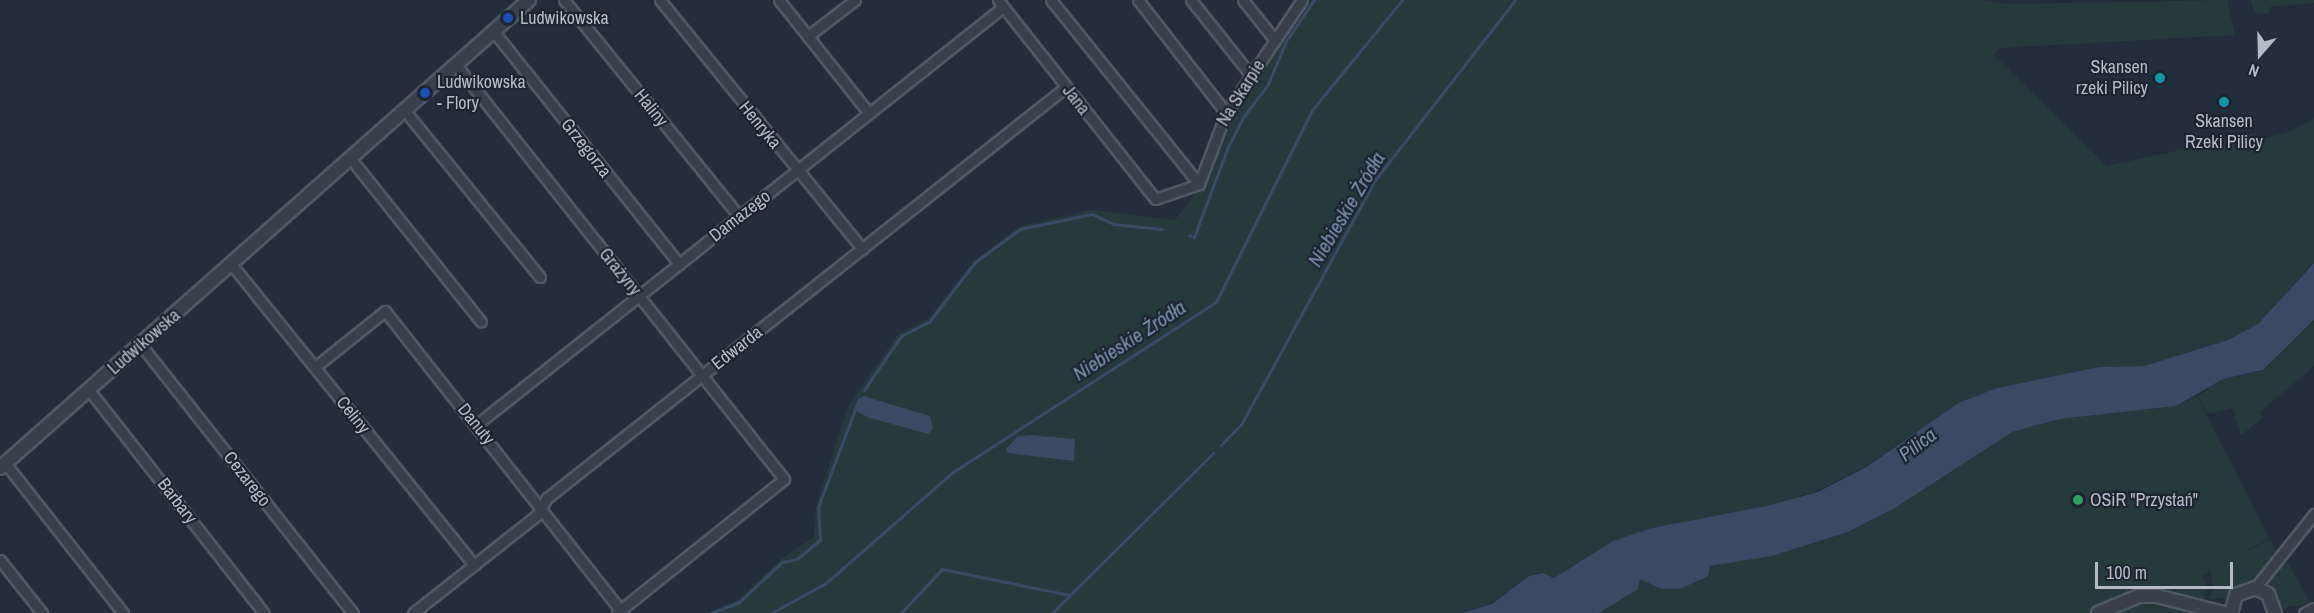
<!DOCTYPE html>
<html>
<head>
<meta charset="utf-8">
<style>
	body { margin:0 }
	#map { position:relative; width:2314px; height:613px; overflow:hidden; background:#242d3c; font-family:"Archivo Narrow",sans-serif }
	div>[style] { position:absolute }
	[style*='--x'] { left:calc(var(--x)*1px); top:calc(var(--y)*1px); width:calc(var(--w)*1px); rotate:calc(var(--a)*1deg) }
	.green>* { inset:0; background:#26393d }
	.water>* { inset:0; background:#3a4a64 }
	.stream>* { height:3px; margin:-1.5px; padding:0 1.5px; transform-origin:1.5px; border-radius:1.5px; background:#3a4a64 }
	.roads { filter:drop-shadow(2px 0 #505864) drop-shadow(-2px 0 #505864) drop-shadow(0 2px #505864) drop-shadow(0 -2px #505864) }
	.minor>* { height:9px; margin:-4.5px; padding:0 4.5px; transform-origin:4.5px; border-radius:4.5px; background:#38404c }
	.tertiary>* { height:12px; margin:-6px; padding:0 6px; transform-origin:6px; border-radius:6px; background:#38404c }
	.dots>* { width:16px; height:16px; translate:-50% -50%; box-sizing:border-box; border:3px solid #1d2531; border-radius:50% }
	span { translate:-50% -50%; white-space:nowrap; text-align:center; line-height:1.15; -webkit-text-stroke:4.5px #1d2531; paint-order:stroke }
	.poi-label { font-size:18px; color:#b4bbc7 }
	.left { translate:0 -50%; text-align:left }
	.right { translate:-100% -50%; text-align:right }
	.street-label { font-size:18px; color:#b4bbc7 }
	.water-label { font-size:20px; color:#7c90ae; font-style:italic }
	.north { position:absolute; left:2230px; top:24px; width:60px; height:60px; -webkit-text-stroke:4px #1d2531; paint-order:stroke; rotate:200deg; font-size:16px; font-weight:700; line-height:24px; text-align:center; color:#b4bbc7 }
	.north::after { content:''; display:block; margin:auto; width:21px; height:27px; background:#b4bbc7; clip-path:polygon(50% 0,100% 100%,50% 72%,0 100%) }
	.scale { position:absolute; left:2095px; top:562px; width:138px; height:27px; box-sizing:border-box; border:3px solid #b4bbc7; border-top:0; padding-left:8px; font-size:18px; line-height:21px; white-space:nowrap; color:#b4bbc7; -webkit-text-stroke:4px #1d2531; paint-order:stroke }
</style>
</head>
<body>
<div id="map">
	<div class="green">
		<div style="clip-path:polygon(1306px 0,1981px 0,2009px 4px,2227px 0,2235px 35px,2000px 48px,1994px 55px,2107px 166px,2256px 133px,2260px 139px,2286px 133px,2314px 119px,2314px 262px,2258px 324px,2228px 340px,2144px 366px,2099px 367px,1997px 388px,1958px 403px,1868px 465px,1818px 491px,1766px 506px,1652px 528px,1613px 541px,1554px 578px,1542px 572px,1529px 576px,1492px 603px,1461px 613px,706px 613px,738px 600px,780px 560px,814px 537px,816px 506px,848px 406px,899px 333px,928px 319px,974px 261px,1020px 226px,1093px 210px,1175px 220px,1202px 185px,1228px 112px)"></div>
		<div style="clip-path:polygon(2251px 0,2314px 0,2314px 3px,2269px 7px,2269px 13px,2260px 14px,2254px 11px)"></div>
		<div style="clip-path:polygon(2314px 321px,2314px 366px,2259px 413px,2263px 418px,2241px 435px,2232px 408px,2207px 414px,2198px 396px,2223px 379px,2263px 371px)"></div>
		<div style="clip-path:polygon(2197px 396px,2269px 538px,2228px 561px,2270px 539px,2277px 552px,2263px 573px,2228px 598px,2210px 599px,2213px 589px,2210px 571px,2203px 575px,2207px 589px,2203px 599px,2129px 595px,2090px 613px,1599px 613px,1638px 589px,1640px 579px,1661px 589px,1709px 565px,1772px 556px,1848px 532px,1895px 508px,2012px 432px,2060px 419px,2176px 406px)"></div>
		<div style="clip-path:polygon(2286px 559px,2310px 603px,2280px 609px,2279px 599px,2266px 586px)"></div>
		<div style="clip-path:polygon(2152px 600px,2204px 613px,2106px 613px)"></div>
	</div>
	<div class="water">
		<div style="clip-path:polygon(2314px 263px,2314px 320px,2263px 370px,2223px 379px,2176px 406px,2060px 419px,2012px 432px,1895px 508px,1848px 532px,1772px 556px,1710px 566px,1708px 576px,1680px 589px,1661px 589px,1640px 579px,1638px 589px,1599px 613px,1462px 613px,1492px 604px,1529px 576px,1543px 573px,1554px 578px,1613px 541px,1652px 528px,1766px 506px,1818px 492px,1868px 466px,1958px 403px,1997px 388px,2099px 367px,2144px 366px,2228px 340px,2258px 324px)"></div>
		<div style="clip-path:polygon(863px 396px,930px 416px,933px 429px,928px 434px,867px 417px,854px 410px)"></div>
		<div style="clip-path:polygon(1029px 435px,1075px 439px,1074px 461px,1008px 453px,1006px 449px,1017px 437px)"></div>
	</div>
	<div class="stream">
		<div style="--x:1189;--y:235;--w:5;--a:22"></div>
		<div style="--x:1194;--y:237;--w:94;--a:-69.4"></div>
		<div style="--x:1227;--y:149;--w:37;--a:-63"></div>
		<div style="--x:1244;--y:116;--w:40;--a:-53"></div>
		<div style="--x:1268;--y:84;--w:47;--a:-67.3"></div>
		<div style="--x:1286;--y:41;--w:50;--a:-55.7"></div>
		<div style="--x:864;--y:390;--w:65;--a:-55.6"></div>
		<div style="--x:901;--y:336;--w:31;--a:-27"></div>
		<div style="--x:929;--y:322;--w:76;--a:-52.5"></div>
		<div style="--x:975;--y:262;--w:56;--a:-36.3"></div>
		<div style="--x:1020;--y:229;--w:74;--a:-11.8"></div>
		<div style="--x:1092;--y:214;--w:23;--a:25"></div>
		<div style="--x:1113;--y:224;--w:49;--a:5.8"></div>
		<div style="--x:1221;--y:445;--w:30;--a:-46"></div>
		<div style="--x:1242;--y:423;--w:277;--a:-61.3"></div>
		<div style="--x:1375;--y:180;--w:228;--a:-52.1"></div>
		<div style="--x:711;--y:613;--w:30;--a:-21"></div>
		<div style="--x:739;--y:602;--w:59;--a:-42.9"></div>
		<div style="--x:782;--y:562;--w:15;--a:-11"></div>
		<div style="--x:797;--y:559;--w:30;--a:-40"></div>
		<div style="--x:820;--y:540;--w:33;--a:-93"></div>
		<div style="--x:818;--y:507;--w:116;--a:-69.2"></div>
		<div style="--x:771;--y:613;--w:63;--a:-28.6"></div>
		<div style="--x:826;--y:583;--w:169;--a:-41.2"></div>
		<div style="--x:953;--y:472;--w:313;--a:-32.9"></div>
		<div style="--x:1216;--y:302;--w:215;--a:-63.4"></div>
		<div style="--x:1312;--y:110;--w:142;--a:-50.7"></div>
		<div style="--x:901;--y:613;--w:60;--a:-47"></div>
		<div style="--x:942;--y:569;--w:131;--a:11.5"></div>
		<div style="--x:1052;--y:613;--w:227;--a:-44.8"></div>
	</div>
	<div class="roads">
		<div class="minor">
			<div style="--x:564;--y:0;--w:278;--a:51"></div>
			<div style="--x:660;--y:0;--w:321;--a:50.9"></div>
			<div style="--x:779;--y:0;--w:144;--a:51.5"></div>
			<div style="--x:998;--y:0;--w:253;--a:51.7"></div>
			<div style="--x:1155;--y:199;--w:46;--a:-18.8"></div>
			<div style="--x:1199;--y:184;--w:76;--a:-69.2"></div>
			<div style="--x:1226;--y:113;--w:136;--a:-56.1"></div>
			<div style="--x:1051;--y:0;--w:236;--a:51.2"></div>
			<div style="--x:1138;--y:0;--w:143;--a:52.1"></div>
			<div style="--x:1191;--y:0;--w:100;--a:51.5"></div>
			<div style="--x:1243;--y:0;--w:50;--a:51.5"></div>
			<div style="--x:494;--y:32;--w:297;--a:51.4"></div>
			<div style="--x:808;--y:36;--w:59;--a:-37.5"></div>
			<div style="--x:456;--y:65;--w:528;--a:51.61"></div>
			<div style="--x:784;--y:479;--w:214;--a:141.3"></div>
			<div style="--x:405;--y:111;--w:214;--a:50.9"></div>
			<div style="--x:351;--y:159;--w:208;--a:51.4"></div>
			<div style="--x:232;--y:265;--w:385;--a:51.1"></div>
			<div style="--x:141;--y:345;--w:342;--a:51.7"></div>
			<div style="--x:315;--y:367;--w:90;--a:-38.7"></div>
			<div style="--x:385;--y:311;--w:380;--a:51.8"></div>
			<div style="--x:89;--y:390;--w:283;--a:51.9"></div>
			<div style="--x:476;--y:425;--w:673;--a:-38.42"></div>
			<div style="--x:5;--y:463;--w:191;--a:51.8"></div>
			<div style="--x:0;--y:560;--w:68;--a:51.6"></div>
			<div style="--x:2255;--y:588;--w:95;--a:-51.4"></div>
			<div style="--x:413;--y:613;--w:158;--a:-38.3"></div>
			<div style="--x:537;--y:515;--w:20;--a:-60"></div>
			<div style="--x:547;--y:498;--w:662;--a:-38.38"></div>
			<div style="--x:2304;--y:613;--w:11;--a:-27"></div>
		</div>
		<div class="tertiary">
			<div style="--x:0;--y:468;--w:706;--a:-41.5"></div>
			<div style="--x:2098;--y:613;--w:44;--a:-22.5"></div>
			<div style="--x:2139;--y:596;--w:18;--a:0"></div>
			<div style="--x:2157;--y:596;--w:68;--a:14.4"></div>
			<div style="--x:2231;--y:613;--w:19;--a:-74"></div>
			<div style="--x:2236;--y:595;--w:20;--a:-20"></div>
			<div style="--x:2255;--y:588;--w:14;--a:25"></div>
			<div style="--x:2268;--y:594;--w:20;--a:70"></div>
		</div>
	</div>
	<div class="dots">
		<div style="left:508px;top:18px;background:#1a4fb4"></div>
		<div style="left:2160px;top:78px;background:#0f9aa8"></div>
		<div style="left:425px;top:93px;background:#1a4fb4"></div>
		<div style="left:2224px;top:102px;background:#0f9aa8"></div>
		<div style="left:2078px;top:500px;background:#2e9e5b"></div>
	</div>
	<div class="poi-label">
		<span class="left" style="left:520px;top:18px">Ludwikowska</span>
		<span class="right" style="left:2148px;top:78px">Skansen<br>rzeki Pilicy</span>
		<span class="left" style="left:437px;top:93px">Ludwikowska<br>- Flory</span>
		<span style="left:2224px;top:132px">Skansen<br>Rzeki Pilicy</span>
		<span class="left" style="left:2090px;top:500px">OSiR "Przystań"</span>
	</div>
	<div class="street-label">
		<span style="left:1241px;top:93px;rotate:-58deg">Na Skarpie</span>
		<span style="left:1076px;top:100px;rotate:52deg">Jana</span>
		<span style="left:651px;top:108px;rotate:51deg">Haliny</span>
		<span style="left:760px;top:125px;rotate:51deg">Henryka</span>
		<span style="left:586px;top:148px;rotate:52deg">Grzegorza</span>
		<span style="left:740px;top:216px;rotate:-38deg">Damazego</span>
		<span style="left:620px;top:272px;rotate:51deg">Grażyny</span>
		<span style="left:144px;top:342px;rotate:-41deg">Ludwikowska</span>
		<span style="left:737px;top:348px;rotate:-38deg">Edwarda</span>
		<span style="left:353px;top:415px;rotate:51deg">Celiny</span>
		<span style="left:476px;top:424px;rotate:51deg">Danuty</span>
		<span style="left:247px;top:479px;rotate:52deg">Cezarego</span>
		<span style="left:177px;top:501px;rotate:52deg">Barbary</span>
	</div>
	<div class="water-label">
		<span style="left:1346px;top:209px;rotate:-59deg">Niebieskie Żródła</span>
		<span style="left:1129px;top:340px;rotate:-33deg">Niebieskie Źródła</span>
		<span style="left:1917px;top:444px;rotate:-37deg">Pilica</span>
	</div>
	<div class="north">N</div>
	<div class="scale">100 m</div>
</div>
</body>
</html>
